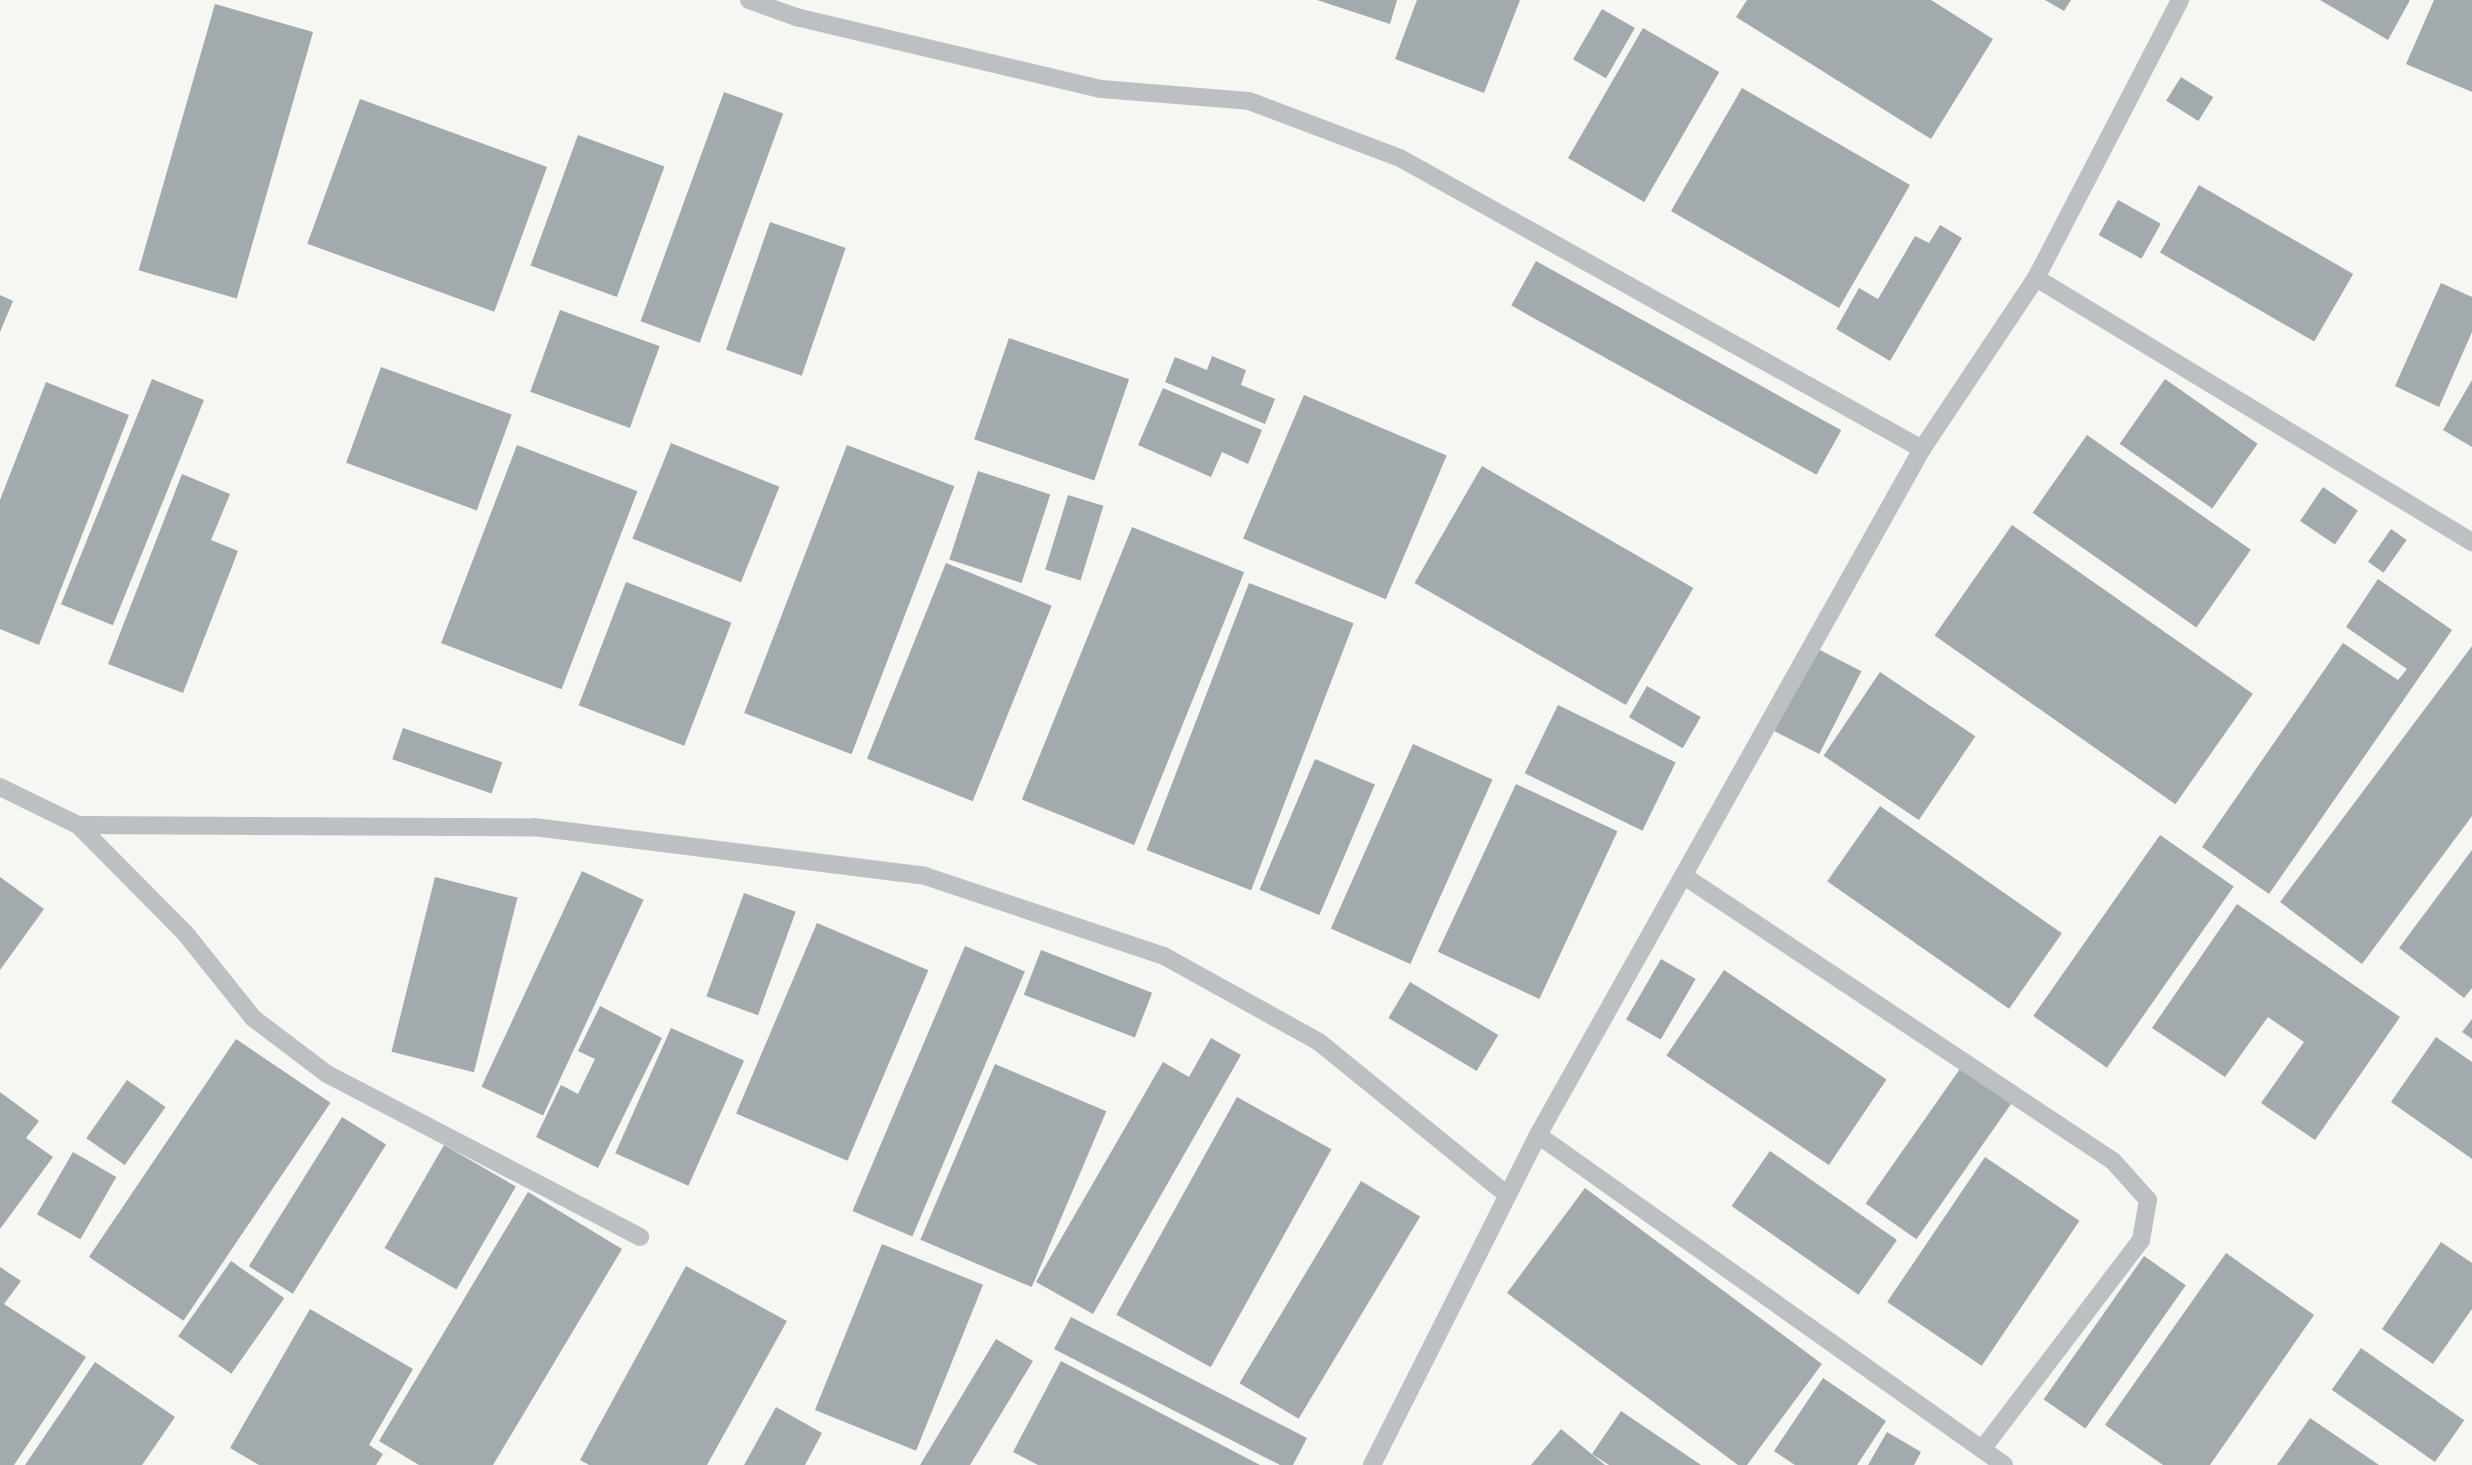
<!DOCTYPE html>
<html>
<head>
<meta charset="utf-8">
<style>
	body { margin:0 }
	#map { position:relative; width:2472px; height:1465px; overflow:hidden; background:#f6f6f3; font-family:"DejaVu Sans",sans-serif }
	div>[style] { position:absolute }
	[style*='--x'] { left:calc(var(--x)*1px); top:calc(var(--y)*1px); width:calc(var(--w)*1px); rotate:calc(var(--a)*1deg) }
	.building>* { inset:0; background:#a2aaae; transform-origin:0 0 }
	.minor>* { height:18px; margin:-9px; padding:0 9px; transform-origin:9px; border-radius:9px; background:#bcc0c2 }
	span { translate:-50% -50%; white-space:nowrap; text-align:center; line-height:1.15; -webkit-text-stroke:10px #fff; paint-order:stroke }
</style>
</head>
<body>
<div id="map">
	<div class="building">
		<div style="clip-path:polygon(1317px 0,1397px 0,1390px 24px)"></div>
		<div style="clip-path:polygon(1417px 0,1520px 0,1484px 93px,1395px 59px)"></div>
		<div style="clip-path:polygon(1747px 0,1931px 0,1993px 39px,1931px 139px,1736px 17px)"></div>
		<div style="clip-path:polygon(2045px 0,2071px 0,2064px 11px)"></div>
		<div style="clip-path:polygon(2320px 0,2410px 0,2388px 40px)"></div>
		<div style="clip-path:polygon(2434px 0,2472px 0,2472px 92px,2406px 64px)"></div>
		<div style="left:215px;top:4px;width:102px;height:277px;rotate:16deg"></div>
		<div style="left:1602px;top:9px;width:38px;height:58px;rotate:30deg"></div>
		<div style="left:1643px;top:28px;width:88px;height:150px;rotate:30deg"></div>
		<div style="left:2181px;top:77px;width:38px;height:28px;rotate:32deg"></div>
		<div style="left:1742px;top:88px;width:194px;height:142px;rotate:30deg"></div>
		<div style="left:724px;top:92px;width:63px;height:244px;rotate:20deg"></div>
		<div style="left:360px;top:99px;width:199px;height:154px;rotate:20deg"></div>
		<div style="left:578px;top:135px;width:92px;height:139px;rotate:20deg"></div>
		<div style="left:2199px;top:185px;width:178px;height:78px;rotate:30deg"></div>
		<div style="left:2118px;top:200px;width:49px;height:40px;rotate:29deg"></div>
		<div style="left:770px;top:222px;width:80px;height:135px;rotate:19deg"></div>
		<div style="clip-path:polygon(1940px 225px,1962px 238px,1890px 361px,1836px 329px,1859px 288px,1878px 299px,1915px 236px,1929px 243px)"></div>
		<div style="left:1536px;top:261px;width:349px;height:51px;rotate:29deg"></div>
		<div style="clip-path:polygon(2441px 283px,2472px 297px,2472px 332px,2439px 407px,2395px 386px)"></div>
		<div style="clip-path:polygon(0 295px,13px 301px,0 332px)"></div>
		<div style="left:560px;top:310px;width:106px;height:87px;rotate:20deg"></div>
		<div style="left:1009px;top:338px;width:127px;height:107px;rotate:19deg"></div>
		<div style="clip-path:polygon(1212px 356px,1246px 370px,1241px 385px,1275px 399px,1265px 424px,1165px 382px,1175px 357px,1207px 370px)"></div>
		<div style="left:381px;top:367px;width:139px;height:102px;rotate:20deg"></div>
		<div style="left:152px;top:379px;width:56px;height:243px;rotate:22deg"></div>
		<div style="left:2165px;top:379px;width:113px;height:79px;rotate:35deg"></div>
		<div style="clip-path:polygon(2472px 380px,2472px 447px,2443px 430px)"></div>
		<div style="clip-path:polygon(46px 382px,129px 415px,39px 645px,0 629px,0 500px)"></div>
		<div style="clip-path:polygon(1163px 388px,1262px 430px,1248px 464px,1222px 452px,1211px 477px,1138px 445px)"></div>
		<div style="left:1304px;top:395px;width:155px;height:156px;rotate:23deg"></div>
		<div style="left:2087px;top:435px;width:200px;height:95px;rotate:35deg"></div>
		<div style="left:671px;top:443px;width:117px;height:103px;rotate:22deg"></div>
		<div style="left:517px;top:445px;width:129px;height:212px;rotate:21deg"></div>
		<div style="left:847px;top:445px;width:115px;height:287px;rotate:21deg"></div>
		<div style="left:1482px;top:466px;width:244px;height:135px;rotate:30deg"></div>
		<div style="left:978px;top:471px;width:76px;height:93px;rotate:18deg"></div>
		<div style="clip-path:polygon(182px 474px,230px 494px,211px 540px,238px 551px,183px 693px,108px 664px)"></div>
		<div style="left:2323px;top:487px;width:42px;height:41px;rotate:34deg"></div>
		<div style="left:1068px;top:495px;width:37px;height:78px;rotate:17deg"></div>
		<div style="left:2012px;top:525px;width:294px;height:135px;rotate:35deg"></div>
		<div style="left:1132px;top:527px;width:121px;height:294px;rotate:22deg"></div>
		<div style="left:2391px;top:529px;width:19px;height:40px;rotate:35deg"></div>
		<div style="left:946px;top:563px;width:114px;height:211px;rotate:22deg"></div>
		<div style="clip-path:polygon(2378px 579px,2452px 630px,2269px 894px,2202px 847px,2343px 643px,2398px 680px,2407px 669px,2346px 627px)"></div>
		<div style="left:626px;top:582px;width:113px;height:132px;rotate:21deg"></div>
		<div style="left:1249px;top:583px;width:112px;height:286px;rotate:21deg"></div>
		<div style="clip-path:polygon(2472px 646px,2472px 816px,2362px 964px,2280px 902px)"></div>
		<div style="left:1816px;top:648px;width:51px;height:93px;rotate:27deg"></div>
		<div style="left:1880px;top:672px;width:115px;height:101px;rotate:34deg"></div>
		<div style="left:1647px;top:686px;width:62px;height:36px;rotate:30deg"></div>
		<div style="left:1558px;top:705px;width:131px;height:76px;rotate:26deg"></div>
		<div style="left:403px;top:728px;width:105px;height:33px;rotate:19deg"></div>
		<div style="left:1413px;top:744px;width:87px;height:202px;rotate:24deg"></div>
		<div style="left:1315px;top:759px;width:65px;height:142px;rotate:23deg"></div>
		<div style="left:1516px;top:784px;width:112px;height:185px;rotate:25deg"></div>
		<div style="left:1880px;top:806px;width:222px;height:92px;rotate:35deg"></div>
		<div style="left:2160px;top:835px;width:90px;height:221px;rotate:35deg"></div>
		<div style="clip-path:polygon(2472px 850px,2472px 988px,2464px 998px,2399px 948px)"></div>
		<div style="left:582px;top:871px;width:68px;height:238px;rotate:25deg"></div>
		<div style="clip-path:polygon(0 877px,44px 909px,0 970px)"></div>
		<div style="left:435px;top:877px;width:85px;height:180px;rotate:14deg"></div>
		<div style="left:744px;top:893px;width:55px;height:110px;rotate:20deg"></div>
		<div style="clip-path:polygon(2237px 904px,2400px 1017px,2315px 1140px,2261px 1103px,2304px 1042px,2268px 1017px,2225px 1077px,2152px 1028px)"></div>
		<div style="left:817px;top:923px;width:121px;height:207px;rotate:23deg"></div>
		<div style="left:965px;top:946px;width:65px;height:288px;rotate:23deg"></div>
		<div style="left:1041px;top:950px;width:119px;height:48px;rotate:21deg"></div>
		<div style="left:1661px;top:959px;width:40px;height:70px;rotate:30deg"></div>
		<div style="left:1724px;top:970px;width:196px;height:103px;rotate:34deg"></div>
		<div style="left:1410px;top:982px;width:103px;height:42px;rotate:31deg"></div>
		<div style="clip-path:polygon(600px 1006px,662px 1038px,598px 1168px,536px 1137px,561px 1085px,578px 1094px,595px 1059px,578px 1051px)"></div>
		<div style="clip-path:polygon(2472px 1019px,2472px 1039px,2462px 1032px)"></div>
		<div style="left:671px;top:1028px;width:80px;height:137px;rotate:24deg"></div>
		<div style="clip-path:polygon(2436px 1037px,2472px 1062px,2472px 1159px,2391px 1102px)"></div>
		<div style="clip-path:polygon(1211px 1038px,1241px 1055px,1093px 1314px,1036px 1282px,1163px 1062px,1189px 1077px)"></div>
		<div style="left:236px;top:1039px;width:114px;height:263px;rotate:34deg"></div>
		<div style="left:995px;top:1064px;width:121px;height:191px;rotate:23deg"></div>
		<div style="left:1962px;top:1066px;width:62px;height:168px;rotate:35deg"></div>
		<div style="left:127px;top:1080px;width:47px;height:71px;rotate:35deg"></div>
		<div style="clip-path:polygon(0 1092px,39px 1121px,26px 1138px,53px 1157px,0 1229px)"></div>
		<div style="left:1237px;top:1097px;width:108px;height:249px;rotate:29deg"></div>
		<div style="left:342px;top:1117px;width:52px;height:176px;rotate:32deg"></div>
		<div style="left:444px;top:1145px;width:83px;height:119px;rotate:30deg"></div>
		<div style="left:1770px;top:1151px;width:155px;height:67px;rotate:35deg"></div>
		<div style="left:73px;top:1152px;width:50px;height:72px;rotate:30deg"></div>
		<div style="left:1985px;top:1157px;width:114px;height:175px;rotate:34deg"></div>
		<div style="left:1361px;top:1181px;width:69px;height:236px;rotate:31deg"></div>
		<div style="clip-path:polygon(1585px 1188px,1822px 1364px,1747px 1465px,1738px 1465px,1507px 1293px)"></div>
		<div style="clip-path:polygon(528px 1192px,622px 1249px,493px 1465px,419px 1465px,379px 1441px)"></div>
		<div style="clip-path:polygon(2441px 1242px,2472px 1263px,2472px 1309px,2433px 1364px,2382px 1329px)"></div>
		<div style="left:882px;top:1244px;width:109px;height:179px;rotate:22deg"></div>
		<div style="clip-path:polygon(2226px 1253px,2314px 1315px,2210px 1465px,2163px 1465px,2105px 1425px)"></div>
		<div style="left:2144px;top:1256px;width:51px;height:175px;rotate:35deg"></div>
		<div style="left:231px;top:1261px;width:65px;height:92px;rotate:35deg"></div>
		<div style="clip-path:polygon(686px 1266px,787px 1321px,707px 1465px,589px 1465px,580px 1460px)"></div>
		<div style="clip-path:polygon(0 1267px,21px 1281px,4px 1304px,86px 1357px,14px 1465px,0 1465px)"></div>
		<div style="clip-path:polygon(310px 1309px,413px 1369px,369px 1445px,383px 1454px,376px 1465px,259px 1465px,230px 1448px)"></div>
		<div style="clip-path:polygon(1071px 1317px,1307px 1438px,1293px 1465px,1280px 1465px,1054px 1349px)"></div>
		<div style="clip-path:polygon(996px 1339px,1033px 1361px,970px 1465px,920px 1465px)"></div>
		<div style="left:2361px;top:1348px;width:126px;height:51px;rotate:35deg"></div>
		<div style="clip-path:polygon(1061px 1361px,1260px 1465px,1038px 1465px,1013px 1452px)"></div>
		<div style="clip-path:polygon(95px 1362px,175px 1417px,142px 1465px,25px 1465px)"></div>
		<div style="clip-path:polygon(1823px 1378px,1886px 1421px,1857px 1465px,1795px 1465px,1774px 1451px)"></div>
		<div style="clip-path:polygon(776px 1407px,822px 1433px,805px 1465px,744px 1465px)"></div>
		<div style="clip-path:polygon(1621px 1411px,1701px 1465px,1609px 1465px,1592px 1454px)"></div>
		<div style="clip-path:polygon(2310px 1418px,2379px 1465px,2277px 1465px)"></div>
		<div style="clip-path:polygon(1561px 1429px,1605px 1465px,1531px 1465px)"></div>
		<div style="clip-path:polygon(1887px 1432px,1921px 1452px,1914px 1465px,1868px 1465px)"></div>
	</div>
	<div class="minor">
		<div style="--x:749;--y:0;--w:50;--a:19.9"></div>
		<div style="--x:796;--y:17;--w:313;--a:13.3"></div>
		<div style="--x:1101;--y:89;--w:148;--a:4.6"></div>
		<div style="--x:1249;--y:101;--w:161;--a:20.7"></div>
		<div style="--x:1400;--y:158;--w:598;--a:29.14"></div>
		<div style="--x:2036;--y:278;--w:510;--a:31.2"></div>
		<div style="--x:0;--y:787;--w:87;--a:26"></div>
		<div style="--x:78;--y:825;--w:456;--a:0.3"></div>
		<div style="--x:534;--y:827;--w:394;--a:7.1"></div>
		<div style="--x:925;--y:876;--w:252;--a:18.5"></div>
		<div style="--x:1164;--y:956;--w:177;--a:29"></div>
		<div style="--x:1319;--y:1042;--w:242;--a:39.1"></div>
		<div style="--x:78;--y:825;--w:152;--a:45.3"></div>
		<div style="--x:185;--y:933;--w:109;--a:51.3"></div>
		<div style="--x:253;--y:1018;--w:93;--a:37.1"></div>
		<div style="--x:327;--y:1074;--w:353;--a:27.5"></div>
		<div style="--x:1684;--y:876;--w:515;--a:33.6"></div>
		<div style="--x:2113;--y:1161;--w:52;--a:48.1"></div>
		<div style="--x:2148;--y:1200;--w:41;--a:99.9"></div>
		<div style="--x:2141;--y:1240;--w:261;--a:127.2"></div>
		<div style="--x:1538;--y:1135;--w:571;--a:35.3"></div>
		<div style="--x:1372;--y:1465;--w:369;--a:-63.3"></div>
		<div style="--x:1538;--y:1135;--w:786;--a:-60.76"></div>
		<div style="--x:1922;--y:449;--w:206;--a:-56.3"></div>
		<div style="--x:2036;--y:278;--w:313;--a:-62.6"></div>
	</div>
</div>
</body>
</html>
